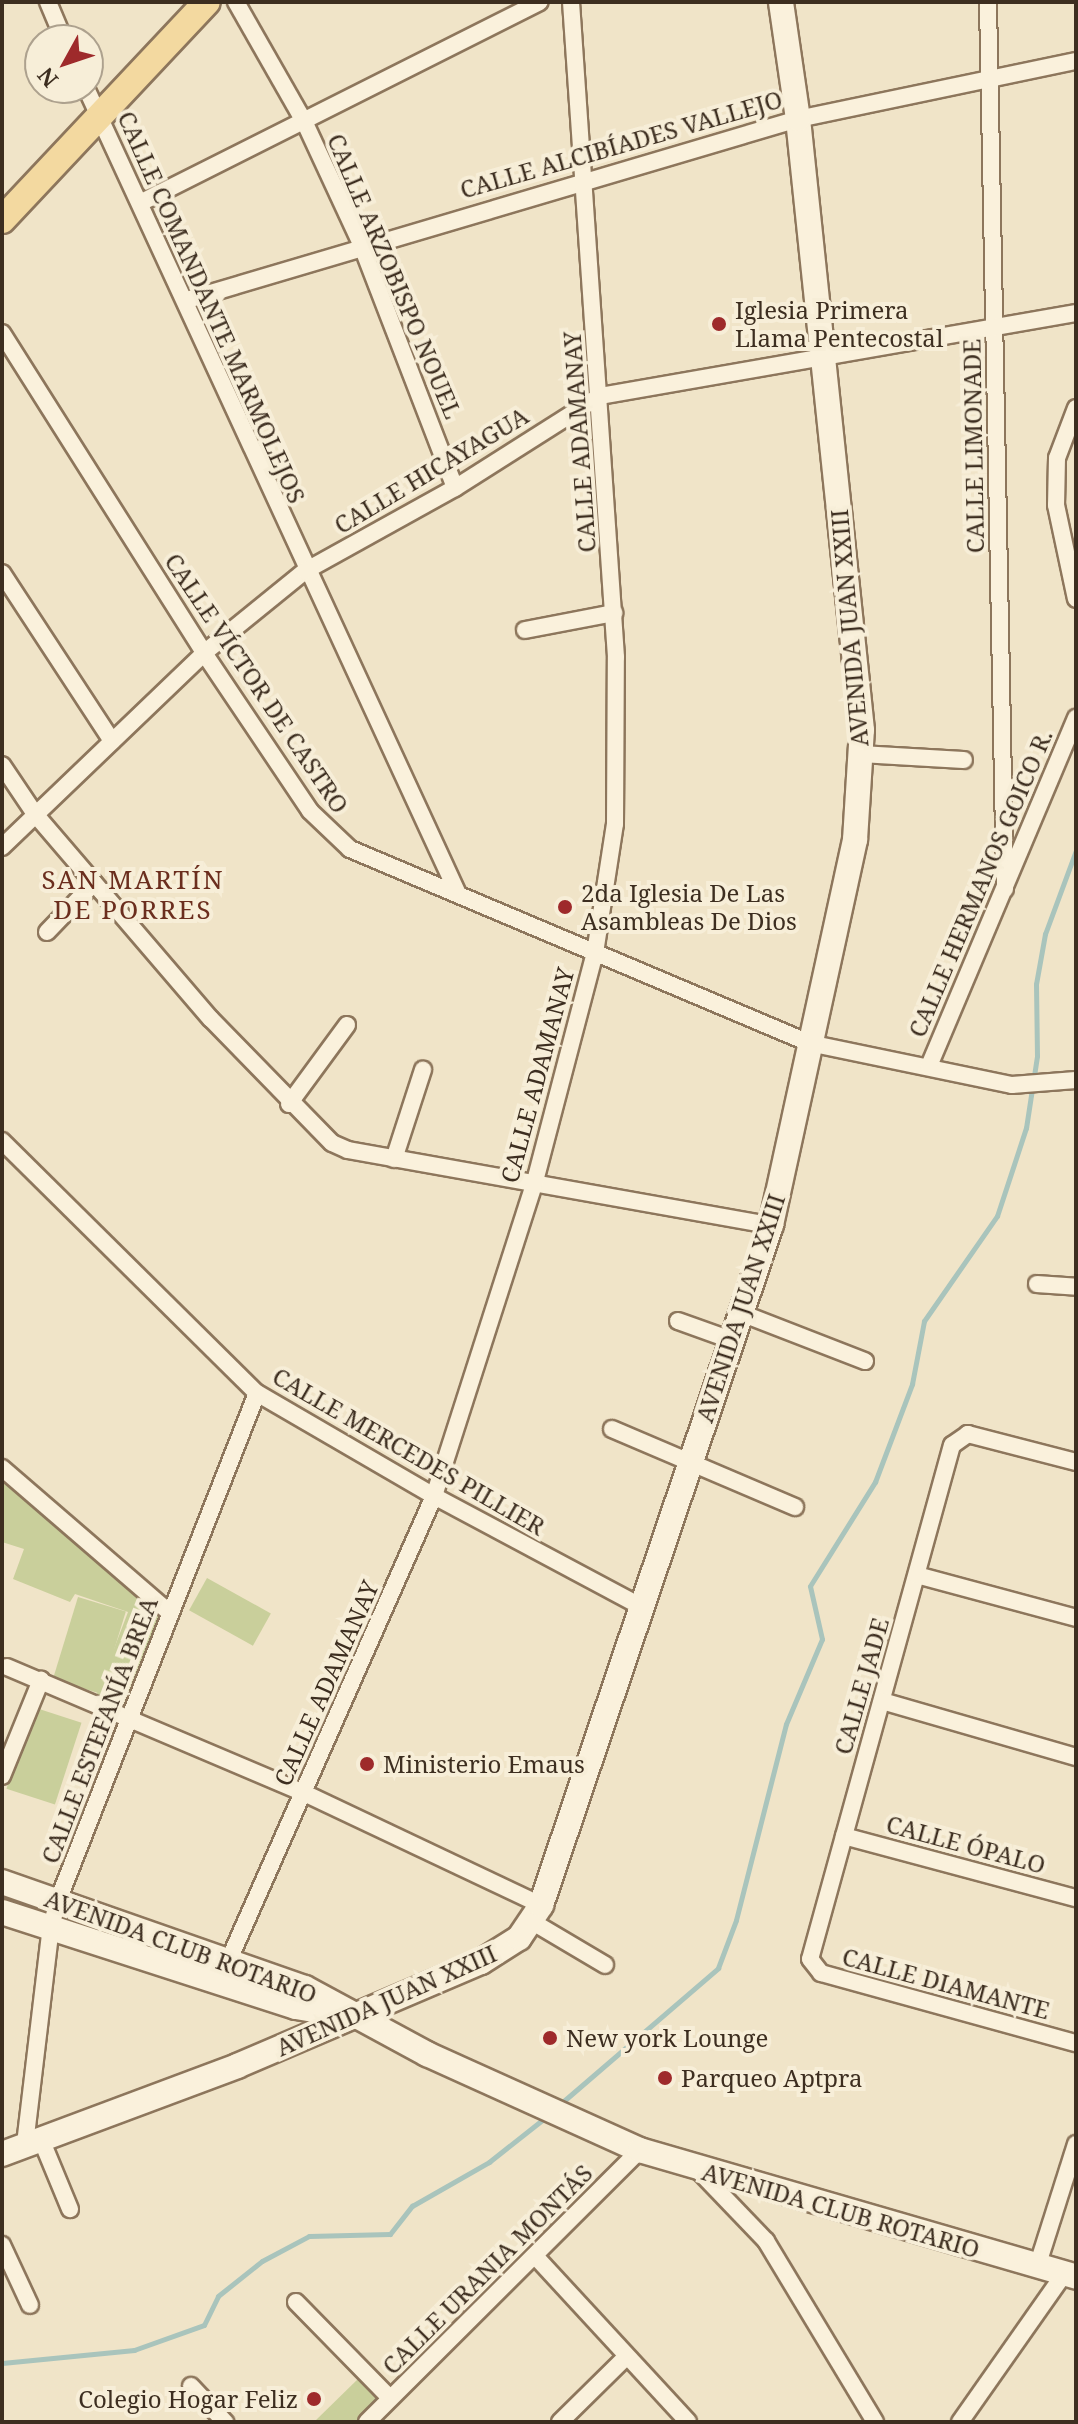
<!DOCTYPE html>
<html>
<head>
<meta charset="utf-8">
<style>
	body { margin:0 }
	#map { position:relative; width:1078px; height:2424px; overflow:hidden; background:#f0e4c8; font-family:"Noto Serif",serif }
	div>[style] { position:absolute }
	[style*='--x'] { left:calc(var(--x)*1px); top:calc(var(--y)*1px); width:calc(var(--w)*1px); rotate:calc(var(--a)*1deg) }
	.green>* { inset:0; background:#c9cf9b; transform-origin:0 0 }
	.stream>* { height:5px; margin:-2.5px; padding:0 2.5px; transform-origin:2.5px; border-radius:2.5px; background:#a9c4bc }
	.roads { filter:drop-shadow(2px 0 #8d765c) drop-shadow(-2px 0 #8d765c) drop-shadow(0 2px #8d765c) drop-shadow(0 -2px #8d765c) }
	.minor>* { height:16px; margin:-8px; padding:0 8px; transform-origin:8px; border-radius:8px; background:#faf1dc }
	.secondary>* { height:24px; margin:-12px; padding:0 12px; transform-origin:12px; border-radius:12px; background:#faf1dc }
	.primary>* { height:26px; margin:-13px; padding:0 13px; transform-origin:13px; border-radius:13px; background:#f3d9a0 }
	.dots>* { width:22px; height:22px; translate:-50% -50%; box-sizing:border-box; border:4px solid #f7eed8; border-radius:50% }
	span { translate:-50% -50%; white-space:nowrap; text-align:center; line-height:1.15; -webkit-text-stroke:8px #f7eed8; paint-order:stroke }
	.street-label { font-size:24px; color:#3d2e20 }
	.poi-label { font-size:24px; color:#3d2e20 }
	.left { translate:0 -50%; text-align:left }
	.right { translate:-100% -50%; text-align:right }
	.neighbourhood-label { font-size:26px; color:#6b2e1e; letter-spacing:2px }
	.frame { position:absolute; inset:0; border:4px solid #3d2e20; pointer-events:none }
	.north { position:absolute; left:24px; top:24px; width:80px; height:80px; box-sizing:border-box; background:#f7eed8; border:2px solid #ada18e; border-radius:50%; rotate:230deg; font-size:22px; font-weight:700; line-height:32px; text-align:center; color:#3d2e20 }
	.north::after { content:''; display:block; margin:auto; width:28px; height:36px; background:#9e2a2b; clip-path:polygon(50% 0,100% 100%,50% 72%,0 100%) }
</style>
</head>
<body>
<div id="map">
	<div class="green">
		<div style="clip-path:polygon(2px 1479px,160px 1614px,122px 1706px,96px 1696px,128px 1612px,75px 1594px,70px 1602px,13px 1579px,24px 1549px,2px 1542px)"></div>
		<div style="left:207px;top:1578px;width:73px;height:37px;rotate:29deg"></div>
		<div style="left:78px;top:1597px;width:50px;height:86px;rotate:17deg"></div>
		<div style="left:33px;top:1707px;width:51px;height:86px;rotate:18deg"></div>
		<div style="clip-path:polygon(361px 2376px,381px 2399px,358px 2422px,314px 2422px)"></div>
	</div>
	<div class="stream">
		<div style="--x:559;--y:2105;--w:210;--a:-40.7"></div>
		<div style="--x:718;--y:1968;--w:51;--a:-69.4"></div>
		<div style="--x:736;--y:1920;--w:202;--a:-75.7"></div>
		<div style="--x:786;--y:1724;--w:92;--a:-67"></div>
		<div style="--x:822;--y:1639;--w:54;--a:-102.8"></div>
		<div style="--x:810;--y:1586;--w:123;--a:-58"></div>
		<div style="--x:875;--y:1482;--w:105;--a:-69.3"></div>
		<div style="--x:912;--y:1384;--w:64;--a:-79.2"></div>
		<div style="--x:924;--y:1321;--w:128;--a:-55.2"></div>
		<div style="--x:997;--y:1216;--w:93;--a:-71.8"></div>
		<div style="--x:1026;--y:1128;--w:73;--a:-81.3"></div>
		<div style="--x:1037;--y:1056;--w:72;--a:-90.8"></div>
		<div style="--x:1036;--y:984;--w:51;--a:-79.8"></div>
		<div style="--x:1045;--y:934;--w:90;--a:-69.7"></div>
		<div style="--x:2;--y:2363;--w:133;--a:-5.6"></div>
		<div style="--x:134;--y:2350;--w:74;--a:-19.7"></div>
		<div style="--x:204;--y:2325;--w:32;--a:-64"></div>
		<div style="--x:218;--y:2296;--w:56;--a:-38.5"></div>
		<div style="--x:262;--y:2261;--w:53;--a:-28"></div>
		<div style="--x:309;--y:2236;--w:81;--a:-1.4"></div>
		<div style="--x:390;--y:2234;--w:36;--a:-52"></div>
		<div style="--x:412;--y:2206;--w:89;--a:-29.7"></div>
		<div style="--x:489;--y:2162;--w:73;--a:-38.3"></div>
	</div>
	<div class="roads">
		<div class="minor">
			<div style="--x:48;--y:2;--w:41;--a:67.2"></div>
			<div style="--x:236;--y:2;--w:137;--a:60.3"></div>
			<div style="--x:304;--y:121;--w:136;--a:65.1"></div>
			<div style="--x:361;--y:244;--w:261;--a:68.9"></div>
			<div style="--x:988;--y:2;--w:887;--a:88.9"></div>
			<div style="--x:86;--y:88;--w:888;--a:65.22"></div>
			<div style="--x:142;--y:202;--w:445;--a:-26.7"></div>
			<div style="--x:187;--y:300;--w:637;--a:-16.5"></div>
			<div style="--x:798;--y:119;--w:284;--a:-11.8"></div>
			<div style="--x:2;--y:333;--w:378;--a:57.7"></div>
			<div style="--x:204;--y:653;--w:190;--a:56.1"></div>
			<div style="--x:310;--y:811;--w:55;--a:43.5"></div>
			<div style="--x:350;--y:849;--w:498;--a:22.9"></div>
			<div style="--x:809;--y:1043;--w:207;--a:11.7"></div>
			<div style="--x:1012;--y:1085;--w:64;--a:-4.5"></div>
			<div style="--x:1076;--y:408;--w:53;--a:110.8"></div>
			<div style="--x:1057;--y:458;--w:47;--a:91.2"></div>
			<div style="--x:1056;--y:505;--w:96;--a:78"></div>
			<div style="--x:2;--y:573;--w:201;--a:56.8"></div>
			<div style="--x:525;--y:630;--w:91;--a:-10.8"></div>
			<div style="--x:860;--y:754;--w:104;--a:3.3"></div>
			<div style="--x:2;--y:765;--w:59;--a:56"></div>
			<div style="--x:35;--y:814;--w:270;--a:49.4"></div>
			<div style="--x:211;--y:1019;--w:173;--a:45.7"></div>
			<div style="--x:332;--y:1143;--w:17;--a:24"></div>
			<div style="--x:348;--y:1150;--w:430;--a:10.1"></div>
			<div style="--x:2;--y:847;--w:280;--a:-43.8"></div>
			<div style="--x:204;--y:653;--w:130;--a:-39.1"></div>
			<div style="--x:305;--y:571;--w:171;--a:-29"></div>
			<div style="--x:455;--y:488;--w:172;--a:-32.4"></div>
			<div style="--x:600;--y:396;--w:483;--a:-9.9"></div>
			<div style="--x:47;--y:932;--w:68;--a:-46.2"></div>
			<div style="--x:929;--y:1066;--w:378;--a:-67.1"></div>
			<div style="--x:289;--y:1104;--w:98;--a:-53.7"></div>
			<div style="--x:2;--y:1141;--w:359;--a:44.7"></div>
			<div style="--x:257;--y:1393;--w:205;--a:30.2"></div>
			<div style="--x:434;--y:1496;--w:236;--a:28.1"></div>
			<div style="--x:394;--y:1159;--w:94;--a:-72"></div>
			<div style="--x:1037;--y:1284;--w:39;--a:4"></div>
			<div style="--x:741;--y:1313;--w:133;--a:21.2"></div>
			<div style="--x:678;--y:1321;--w:56;--a:19.7"></div>
			<div style="--x:612;--y:1429;--w:199;--a:23.1"></div>
			<div style="--x:1076;--y:1462;--w:112;--a:-165.5"></div>
			<div style="--x:968;--y:1434;--w:19;--a:145"></div>
			<div style="--x:952;--y:1445;--w:533;--a:105.44"></div>
			<div style="--x:810;--y:1959;--w:18;--a:52"></div>
			<div style="--x:821;--y:1973;--w:264;--a:15.4"></div>
			<div style="--x:2;--y:1468;--w:222;--a:40.8"></div>
			<div style="--x:917;--y:1575;--w:165;--a:15.1"></div>
			<div style="--x:7;--y:1667;--w:323;--a:23"></div>
			<div style="--x:304;--y:1793;--w:262;--a:25.3"></div>
			<div style="--x:882;--y:1701;--w:202;--a:16.1"></div>
			<div style="--x:2;--y:1776;--w:104;--a:-67.9"></div>
			<div style="--x:844;--y:1836;--w:240;--a:15"></div>
			<div style="--x:531;--y:1921;--w:86;--a:30.7"></div>
			<div style="--x:228;--y:1962;--w:510;--a:-66.15"></div>
			<div style="--x:434;--y:1496;--w:327;--a:-72.2"></div>
			<div style="--x:534;--y:1185;--w:240;--a:-75.3"></div>
			<div style="--x:595;--y:953;--w:131;--a:-81.2"></div>
			<div style="--x:615;--y:824;--w:167;--a:-89.7"></div>
			<div style="--x:616;--y:657;--w:657;--a:-93.93"></div>
			<div style="--x:41;--y:2139;--w:76;--a:67.5"></div>
			<div style="--x:25;--y:2144;--w:220;--a:-83.2"></div>
			<div style="--x:51;--y:1926;--w:29;--a:-74"></div>
			<div style="--x:59;--y:1898;--w:542;--a:-68.59"></div>
			<div style="--x:698;--y:2170;--w:98;--a:46.2"></div>
			<div style="--x:766;--y:2241;--w:211;--a:58.9"></div>
			<div style="--x:2;--y:2245;--w:66;--a:65"></div>
			<div style="--x:536;--y:2257;--w:224;--a:47.3"></div>
			<div style="--x:1037;--y:2267;--w:129;--a:-72.4"></div>
			<div style="--x:296;--y:2302;--w:134;--a:45.6"></div>
			<div style="--x:191;--y:2386;--w:50;--a:46.6"></div>
			<div style="--x:367;--y:2422;--w:385;--a:-44.9"></div>
			<div style="--x:560;--y:2422;--w:93;--a:-44.6"></div>
			<div style="--x:960;--y:2422;--w:181;--a:-54.9"></div>
		</div>
		<div class="secondary">
			<div style="--x:2;--y:1882;--w:321;--a:19.3"></div>
			<div style="--x:305;--y:1988;--w:139;--a:28.4"></div>
			<div style="--x:427;--y:2054;--w:234;--a:24.3"></div>
			<div style="--x:640;--y:2150;--w:454;--a:16.2"></div>
			<div style="--x:2;--y:1912;--w:309;--a:17.9"></div>
			<div style="--x:296;--y:2007;--w:48;--a:9.7"></div>
			<div style="--x:2;--y:2154;--w:251;--a:-20.5"></div>
			<div style="--x:237;--y:2066;--w:265;--a:-23.1"></div>
			<div style="--x:481;--y:1962;--w:45;--a:-32.3"></div>
			<div style="--x:519;--y:1938;--w:40;--a:-56"></div>
			<div style="--x:541;--y:1905;--w:718;--a:-71.31"></div>
			<div style="--x:771;--y:1225;--w:394;--a:-77.7"></div>
			<div style="--x:855;--y:840;--w:110;--a:-86.4"></div>
			<div style="--x:862;--y:730;--w:614;--a:-95.98"></div>
			<div style="--x:798;--y:119;--w:118;--a:-98.3"></div>
		</div>
		<div class="primary">
			<div style="--x:2;--y:220;--w:299;--a:-46.8"></div>
		</div>
	</div>
	<div class="dots">
		<div style="left:719px;top:324px;background:#9e2a2b"></div>
		<div style="left:565px;top:907px;background:#9e2a2b"></div>
		<div style="left:367px;top:1764px;background:#9e2a2b"></div>
		<div style="left:550px;top:2038px;background:#9e2a2b"></div>
		<div style="left:665px;top:2078px;background:#9e2a2b"></div>
		<div style="left:314px;top:2399px;background:#9e2a2b"></div>
	</div>
	<div class="street-label">
		<span style="left:621px;top:144px;rotate:-16deg">CALLE ALCIBÍADES VALLEJO</span>
		<span style="left:395px;top:276px;rotate:67deg">CALLE ARZOBISPO NOUEL</span>
		<span style="left:212px;top:307px;rotate:66deg">CALLE COMANDANTE MARMOLEJOS</span>
		<span style="left:579px;top:442px;rotate:-94deg">CALLE ADAMANAY</span>
		<span style="left:973px;top:446px;rotate:-91deg">CALLE LIMONADE</span>
		<span style="left:431px;top:470px;rotate:-31deg">CALLE HICAYAGUA</span>
		<span style="left:849px;top:628px;rotate:-95deg">AVENIDA JUAN XXIII</span>
		<span style="left:257px;top:683px;rotate:56deg">CALLE VÍCTOR DE CASTRO</span>
		<span style="left:980px;top:883px;rotate:-67deg">CALLE HERMANOS GOICO R.</span>
		<span style="left:537px;top:1075px;rotate:-75deg">CALLE ADAMANAY</span>
		<span style="left:740px;top:1308px;rotate:-72deg">AVENIDA JUAN XXIII</span>
		<span style="left:409px;top:1451px;rotate:30deg">CALLE MERCEDES PILLIER</span>
		<span style="left:326px;top:1683px;rotate:-66deg">CALLE ADAMANAY</span>
		<span style="left:861px;top:1686px;rotate:-74deg">CALLE JADE</span>
		<span style="left:99px;top:1730px;rotate:-69deg">CALLE ESTEFANÍA BREA</span>
		<span style="left:966px;top:1844px;rotate:15deg">CALLE ÓPALO</span>
		<span style="left:181px;top:1946px;rotate:20deg">AVENIDA CLUB ROTARIO</span>
		<span style="left:946px;top:1983px;rotate:15deg">CALLE DIAMANTE</span>
		<span style="left:386px;top:2000px;rotate:-24deg">AVENIDA JUAN XXIII</span>
		<span style="left:841px;top:2210px;rotate:16deg">AVENIDA CLUB ROTARIO</span>
		<span style="left:487px;top:2269px;rotate:-45deg">CALLE URANIA MONTÁS</span>
	</div>
	<div class="poi-label">
		<span class="left" style="left:735px;top:324px">Iglesia Primera<br>Llama Pentecostal</span>
		<span class="left" style="left:581px;top:907px">2da Iglesia De Las<br>Asambleas De Dios</span>
		<span class="left" style="left:383px;top:1764px">Ministerio Emaus</span>
		<span class="left" style="left:566px;top:2038px">New york Lounge</span>
		<span class="left" style="left:681px;top:2078px">Parqueo Aptpra</span>
		<span class="right" style="left:298px;top:2399px">Colegio Hogar Feliz</span>
	</div>
	<div class="neighbourhood-label">
		<span style="left:133px;top:895px">SAN MARTÍN<br>DE PORRES</span>
	</div>
	<div class="frame"></div>
	<div class="north">N</div>
</div>
</body>
</html>
